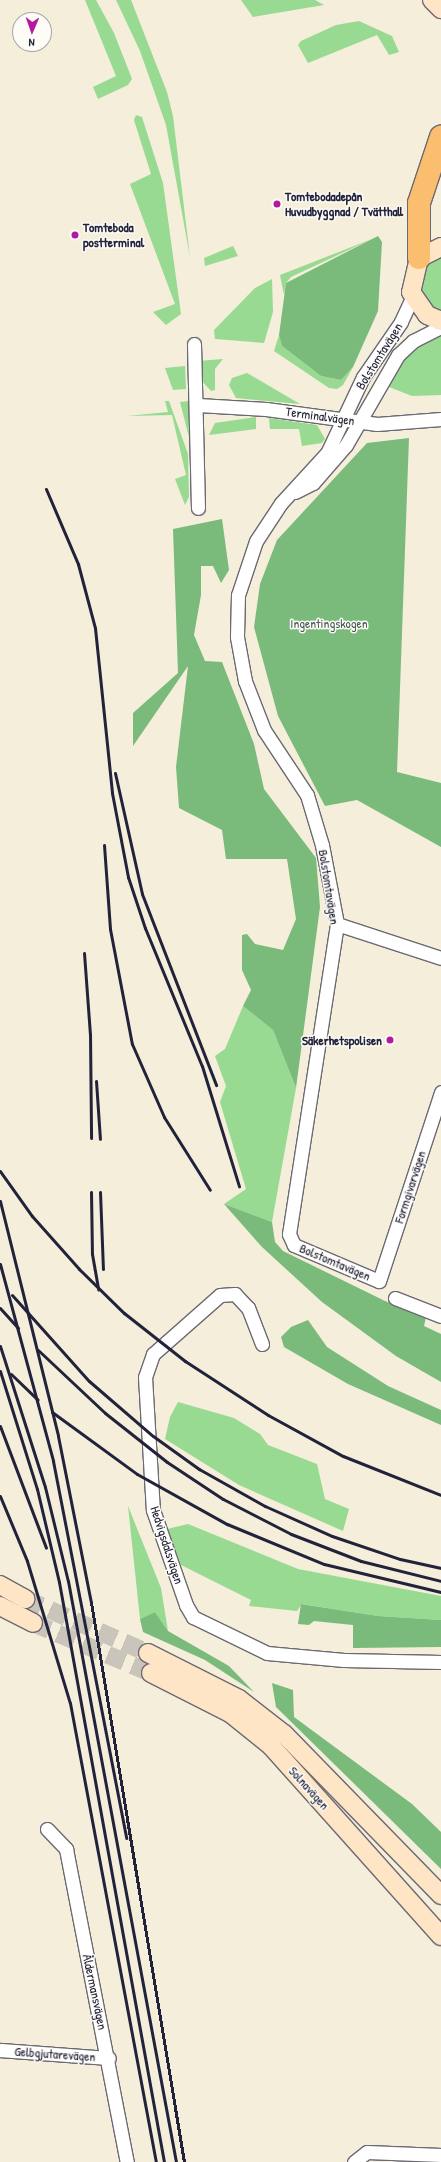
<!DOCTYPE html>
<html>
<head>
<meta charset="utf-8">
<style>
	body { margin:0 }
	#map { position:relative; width:441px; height:2162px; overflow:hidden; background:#f4eeda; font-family:"Patrick Hand",sans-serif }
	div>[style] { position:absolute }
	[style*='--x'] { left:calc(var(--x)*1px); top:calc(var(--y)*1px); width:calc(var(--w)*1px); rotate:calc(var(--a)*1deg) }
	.green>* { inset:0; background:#98da91 }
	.forest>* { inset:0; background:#7aba7b }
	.secondary-tunnel>* { height:18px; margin-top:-9px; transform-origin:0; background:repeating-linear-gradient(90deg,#cac5ba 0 18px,transparent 0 27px) }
	.roads { filter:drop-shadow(1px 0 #6c6973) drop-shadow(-1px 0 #6c6973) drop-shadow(0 1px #6c6973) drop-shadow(0 -1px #6c6973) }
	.street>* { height:13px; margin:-6.5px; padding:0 6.5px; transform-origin:6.5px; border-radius:6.5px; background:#fff }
	.secondary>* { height:18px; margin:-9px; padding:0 9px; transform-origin:9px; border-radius:9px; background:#fde5c5 }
	.highway>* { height:22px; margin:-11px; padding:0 11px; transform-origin:11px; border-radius:11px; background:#fbbe6e }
	.rail>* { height:3px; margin:-1.5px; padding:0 1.5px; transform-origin:1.5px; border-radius:1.5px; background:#22223b }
	.dots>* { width:11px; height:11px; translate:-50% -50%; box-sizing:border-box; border:2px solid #fdfcf7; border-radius:50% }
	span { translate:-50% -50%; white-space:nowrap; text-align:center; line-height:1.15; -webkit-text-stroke:3px #fdfcf7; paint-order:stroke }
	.poi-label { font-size:13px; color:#22223b; font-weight:700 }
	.left { translate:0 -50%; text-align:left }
	.right { translate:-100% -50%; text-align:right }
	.street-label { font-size:13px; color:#22223b }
	.park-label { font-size:13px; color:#455955 }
	.north { position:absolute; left:12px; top:12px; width:40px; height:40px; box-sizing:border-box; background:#fdfcf7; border:1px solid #a5a5ac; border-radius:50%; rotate:182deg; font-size:11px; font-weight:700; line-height:16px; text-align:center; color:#22223b }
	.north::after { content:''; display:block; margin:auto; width:14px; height:18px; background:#b5179e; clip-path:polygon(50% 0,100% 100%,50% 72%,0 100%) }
</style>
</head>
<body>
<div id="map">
	<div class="green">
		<div style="clip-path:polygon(85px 0,96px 0,114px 33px,132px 79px,128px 85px,98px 99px,93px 87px,116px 76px)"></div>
		<div style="clip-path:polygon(116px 0,131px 0,167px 92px,173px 116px,190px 257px,166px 125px,140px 51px)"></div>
		<div style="clip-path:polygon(241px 0,315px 0,324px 5px,253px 17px)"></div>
		<div style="clip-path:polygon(359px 21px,392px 36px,399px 52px,389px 55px,377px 35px,308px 63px,298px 45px,301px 41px,336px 25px)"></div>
		<div style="clip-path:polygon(136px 115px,142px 117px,163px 183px,181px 314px,166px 325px,153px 312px,175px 304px,130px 184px,151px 174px,134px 120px)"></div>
		<div style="clip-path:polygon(372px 239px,291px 277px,286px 283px,284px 295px,280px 275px)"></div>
		<div style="clip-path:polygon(233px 246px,238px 256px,205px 266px,204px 258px)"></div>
		<div style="clip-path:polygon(441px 256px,441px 312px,420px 297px,421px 266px)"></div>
		<div style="clip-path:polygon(272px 279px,273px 312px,264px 343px,215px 339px,214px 330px,255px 288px)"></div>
		<div style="clip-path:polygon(279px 335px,282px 346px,321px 376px,341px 380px,353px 367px,343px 385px,337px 389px,329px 388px,274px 351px)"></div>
		<div style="clip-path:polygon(441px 335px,441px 395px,412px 396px,384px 385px,408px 351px)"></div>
		<div style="clip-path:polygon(223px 359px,215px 369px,215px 390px,211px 391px,200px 379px,198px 361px)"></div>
		<div style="clip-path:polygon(185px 366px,186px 389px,173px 390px,165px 368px)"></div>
		<div style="clip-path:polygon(247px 373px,300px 404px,236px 398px,229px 385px,232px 378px)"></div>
		<div style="clip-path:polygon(165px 401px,169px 401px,188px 454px,189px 497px,185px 505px,175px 479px,186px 475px,172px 415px,127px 416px,168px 412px)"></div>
		<div style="clip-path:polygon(189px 401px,192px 449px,180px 402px)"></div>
		<div style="clip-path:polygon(256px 417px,256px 429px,209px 435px,215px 423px)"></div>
		<div style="clip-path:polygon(269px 418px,317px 425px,325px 439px,322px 443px,302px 446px,299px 429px,270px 429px)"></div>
		<div style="clip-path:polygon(243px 1006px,273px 1030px,296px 1088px,272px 1222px,224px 1204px,246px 1189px,220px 1102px,226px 1086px,215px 1056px,225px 1049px)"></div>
		<div style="clip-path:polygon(178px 1402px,234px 1418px,260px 1434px,268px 1445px,317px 1464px,325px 1499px,349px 1509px,343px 1531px,239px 1485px,165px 1439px,170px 1417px)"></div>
		<div style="clip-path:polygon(128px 1506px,161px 1588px,168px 1631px,155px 1612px,140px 1619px)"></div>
		<div style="clip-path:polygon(188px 1524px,298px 1569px,441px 1596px,441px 1620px,378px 1616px,302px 1604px,297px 1611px,249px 1606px,251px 1600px,181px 1565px,167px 1529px)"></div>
	</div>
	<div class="forest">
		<div style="clip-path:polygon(378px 236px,382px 242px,378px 311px,353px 367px,341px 380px,321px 376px,282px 346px,279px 335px,286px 283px)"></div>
		<div style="clip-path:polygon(409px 438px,397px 772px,441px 783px,441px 847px,357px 800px,325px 806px,278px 716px,254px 627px,260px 584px,277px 540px,367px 443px)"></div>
		<div style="clip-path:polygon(222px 519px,229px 570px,221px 583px,213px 566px,201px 566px,201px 595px,194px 635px,205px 661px,222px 662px,254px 744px,264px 789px,316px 858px,320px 907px,296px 1088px,273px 1030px,243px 1006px,251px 990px,242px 970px,242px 935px,247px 934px,255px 944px,283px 950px,296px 919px,287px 859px,226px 859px,222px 830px,179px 808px,176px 767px,188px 666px,133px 746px,133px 713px,178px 673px,173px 529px)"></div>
		<div style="clip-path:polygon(224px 1204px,272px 1222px,275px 1242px,283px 1251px,385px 1301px,426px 1317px,424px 1326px,441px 1334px,441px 1382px,396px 1356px,322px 1302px,262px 1247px)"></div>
		<div style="clip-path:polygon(308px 1320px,327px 1347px,388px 1386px,441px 1410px,441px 1425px,348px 1384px,284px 1347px,281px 1337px,291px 1327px)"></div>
		<div style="clip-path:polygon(301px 1604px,378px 1616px,441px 1620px,441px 1647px,353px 1648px,353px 1625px,314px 1621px,309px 1625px,298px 1624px)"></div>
		<div style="clip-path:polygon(155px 1612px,168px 1631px,229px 1666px,254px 1692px,205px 1660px,143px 1632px,140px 1619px)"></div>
		<div style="clip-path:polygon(272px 1683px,293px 1690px,294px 1717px,412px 1804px,441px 1832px,441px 1869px,276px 1707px)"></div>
	</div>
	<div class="secondary-tunnel">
		<div style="--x:25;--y:1599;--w:134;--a:23.7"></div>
		<div style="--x:33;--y:1623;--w:128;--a:23"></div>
	</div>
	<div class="roads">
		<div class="street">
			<div style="--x:412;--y:298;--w:26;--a:115"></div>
			<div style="--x:401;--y:322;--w:67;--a:124.6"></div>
			<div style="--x:363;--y:377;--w:84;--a:115.3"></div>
			<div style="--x:327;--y:453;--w:68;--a:132.6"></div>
			<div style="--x:281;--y:503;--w:45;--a:123.3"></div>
			<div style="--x:256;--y:541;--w:57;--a:108.4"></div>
			<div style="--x:238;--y:595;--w:42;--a:91.4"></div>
			<div style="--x:237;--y:637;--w:45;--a:79.7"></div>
			<div style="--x:245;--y:681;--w:53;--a:68.8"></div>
			<div style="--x:264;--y:730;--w:78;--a:56.5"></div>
			<div style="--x:307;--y:795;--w:52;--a:73.3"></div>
			<div style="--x:322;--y:845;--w:80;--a:79.2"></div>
			<div style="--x:337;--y:924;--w:314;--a:98.8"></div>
			<div style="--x:289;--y:1234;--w:12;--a:66"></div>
			<div style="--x:294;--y:1245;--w:92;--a:23"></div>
			<div style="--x:379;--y:1281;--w:199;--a:-71.8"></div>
			<div style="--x:194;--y:344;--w:164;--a:88.6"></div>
			<div style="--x:198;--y:405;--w:68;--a:3.4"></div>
			<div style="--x:266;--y:409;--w:112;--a:7.7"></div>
			<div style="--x:377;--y:424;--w:64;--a:-4.5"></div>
			<div style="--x:295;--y:492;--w:20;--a:-27"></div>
			<div style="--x:313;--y:483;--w:50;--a:-49"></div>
			<div style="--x:346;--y:445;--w:104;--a:-60"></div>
			<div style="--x:398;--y:355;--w:21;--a:-43"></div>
			<div style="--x:413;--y:341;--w:31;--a:-27"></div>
			<div style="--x:337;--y:924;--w:109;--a:18.1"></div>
			<div style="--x:395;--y:1298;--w:49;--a:21.4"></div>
			<div style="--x:262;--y:1344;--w:39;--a:-111"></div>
			<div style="--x:248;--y:1308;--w:19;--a:-133"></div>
			<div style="--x:235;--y:1294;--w:15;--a:176"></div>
			<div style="--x:220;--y:1295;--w:89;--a:138.6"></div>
			<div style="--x:153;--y:1354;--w:24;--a:109"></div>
			<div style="--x:145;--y:1377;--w:133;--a:86.6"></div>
			<div style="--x:153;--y:1510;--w:101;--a:70.8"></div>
			<div style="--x:186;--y:1605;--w:14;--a:60"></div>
			<div style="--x:193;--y:1617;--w:82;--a:25.9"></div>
			<div style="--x:267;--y:1653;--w:77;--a:5.2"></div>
			<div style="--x:344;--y:1660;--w:97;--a:1.2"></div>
			<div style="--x:47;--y:1829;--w:28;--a:46"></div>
			<div style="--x:66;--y:1849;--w:319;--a:79"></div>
			<div style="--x:0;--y:2050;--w:109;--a:4.2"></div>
			<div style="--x:354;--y:2162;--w:16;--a:-38"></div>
			<div style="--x:367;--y:2152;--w:74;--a:2.3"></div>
		</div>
		<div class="secondary">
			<div style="--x:432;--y:0;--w:13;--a:45"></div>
			<div style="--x:441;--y:247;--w:25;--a:153"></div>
			<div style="--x:419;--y:258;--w:35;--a:103"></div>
			<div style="--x:411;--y:292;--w:28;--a:55"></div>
			<div style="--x:427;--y:315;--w:15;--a:23"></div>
			<div style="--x:0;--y:1585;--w:29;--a:29"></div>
			<div style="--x:0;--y:1606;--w:37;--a:27"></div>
			<div style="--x:148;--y:1653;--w:102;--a:26.8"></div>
			<div style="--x:239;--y:1699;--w:57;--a:37.9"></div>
			<div style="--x:284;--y:1734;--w:225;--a:45.7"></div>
			<div style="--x:151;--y:1673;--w:89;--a:26.9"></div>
			<div style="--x:230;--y:1713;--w:53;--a:38.8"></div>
			<div style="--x:271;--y:1746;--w:255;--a:48.2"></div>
		</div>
		<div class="highway">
			<div style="--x:419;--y:258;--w:55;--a:-90"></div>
			<div style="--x:419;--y:203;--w:70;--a:-71.6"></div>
		</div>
	</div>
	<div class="rail">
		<div style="--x:46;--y:489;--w:82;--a:66.9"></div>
		<div style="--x:78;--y:564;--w:66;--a:75.1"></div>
		<div style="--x:95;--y:628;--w:166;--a:84.1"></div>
		<div style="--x:112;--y:793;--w:86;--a:79.2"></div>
		<div style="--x:128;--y:877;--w:54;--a:71.6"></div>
		<div style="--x:145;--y:928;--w:149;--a:67.6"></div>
		<div style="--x:202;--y:1066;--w:126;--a:72.9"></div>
		<div style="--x:115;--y:773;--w:124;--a:77.4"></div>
		<div style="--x:142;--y:894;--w:205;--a:68.8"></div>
		<div style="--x:104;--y:845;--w:84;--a:85.9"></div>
		<div style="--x:110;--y:929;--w:117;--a:79.2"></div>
		<div style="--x:132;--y:1044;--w:80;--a:66.3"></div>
		<div style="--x:164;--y:1117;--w:86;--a:57.8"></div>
		<div style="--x:84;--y:953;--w:81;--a:85.8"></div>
		<div style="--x:90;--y:1034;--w:104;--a:89.4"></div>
		<div style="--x:96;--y:1081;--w:58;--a:86.1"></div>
		<div style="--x:0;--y:1171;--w:55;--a:54.6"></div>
		<div style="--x:32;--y:1216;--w:71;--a:48.4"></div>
		<div style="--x:79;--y:1269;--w:63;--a:44.4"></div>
		<div style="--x:124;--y:1313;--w:78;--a:38.2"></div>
		<div style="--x:185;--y:1361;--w:99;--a:33"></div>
		<div style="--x:268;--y:1415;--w:85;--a:28.7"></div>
		<div style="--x:343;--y:1456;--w:105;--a:21.7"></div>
		<div style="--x:91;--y:1192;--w:62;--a:89.1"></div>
		<div style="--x:92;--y:1254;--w:36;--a:80"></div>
		<div style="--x:100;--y:1192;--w:77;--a:87.8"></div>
		<div style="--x:0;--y:1201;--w:242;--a:76.1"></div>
		<div style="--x:58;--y:1436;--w:169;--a:78.8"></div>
		<div style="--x:91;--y:1602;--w:568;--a:80.57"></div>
		<div style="--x:0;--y:1264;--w:204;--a:74.9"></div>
		<div style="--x:53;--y:1461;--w:384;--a:79"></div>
		<div style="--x:12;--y:1295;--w:115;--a:48.2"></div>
		<div style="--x:89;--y:1381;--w:84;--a:40.7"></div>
		<div style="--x:153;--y:1436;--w:57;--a:35.7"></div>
		<div style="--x:199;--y:1469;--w:76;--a:29.3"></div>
		<div style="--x:265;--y:1506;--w:73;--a:24.1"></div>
		<div style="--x:332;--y:1536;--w:72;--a:18.7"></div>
		<div style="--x:400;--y:1559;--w:42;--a:12.4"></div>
		<div style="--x:0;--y:1308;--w:27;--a:48"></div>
		<div style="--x:0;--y:1346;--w:148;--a:72.3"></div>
		<div style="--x:45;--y:1487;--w:97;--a:76.3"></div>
		<div style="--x:68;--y:1581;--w:591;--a:79.47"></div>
		<div style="--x:38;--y:1350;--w:92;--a:43.2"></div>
		<div style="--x:105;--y:1413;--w:79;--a:38.3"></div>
		<div style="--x:167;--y:1462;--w:67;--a:33.5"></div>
		<div style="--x:223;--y:1499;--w:76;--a:27.2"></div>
		<div style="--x:291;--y:1534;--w:75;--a:21.1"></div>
		<div style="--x:361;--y:1561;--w:82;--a:14"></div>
		<div style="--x:0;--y:1371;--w:124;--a:72.6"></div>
		<div style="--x:37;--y:1489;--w:96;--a:76.7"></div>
		<div style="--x:59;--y:1582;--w:589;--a:79.74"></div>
		<div style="--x:11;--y:1374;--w:37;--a:44"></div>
		<div style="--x:52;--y:1412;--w:105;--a:36.1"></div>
		<div style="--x:137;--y:1474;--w:103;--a:29.1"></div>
		<div style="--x:227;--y:1524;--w:105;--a:22.4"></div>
		<div style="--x:324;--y:1564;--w:120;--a:13.5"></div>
		<div style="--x:0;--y:1426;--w:130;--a:69.3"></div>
		<div style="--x:0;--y:1496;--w:70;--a:67.4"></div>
		<div style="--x:27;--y:1561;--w:148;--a:73.2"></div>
		<div style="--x:70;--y:1703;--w:467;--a:79.4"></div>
	</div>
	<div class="dots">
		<div style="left:277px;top:204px;background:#b5179e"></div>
		<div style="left:75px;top:235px;background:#b5179e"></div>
		<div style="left:390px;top:1040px;background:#b5179e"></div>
	</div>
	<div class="poi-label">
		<span class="left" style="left:285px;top:204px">Tomtebodadepån<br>Huvudbyggnad / Tvätthall</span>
		<span class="left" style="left:83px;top:235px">Tomteboda<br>postterminal</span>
		<span class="right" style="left:382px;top:1040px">Säkerhetspolisen</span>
	</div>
	<div class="street-label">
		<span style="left:379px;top:356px;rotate:-58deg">Bolstomtavägen</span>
		<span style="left:320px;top:416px;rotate:8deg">Terminalvägen</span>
		<span style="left:329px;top:887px;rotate:81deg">Bolstomtavägen</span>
		<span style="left:410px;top:1187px;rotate:-72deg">Formgivarvägen</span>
		<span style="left:335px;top:1262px;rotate:23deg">Bolstomtavägen</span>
		<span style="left:167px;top:1545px;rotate:72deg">Hedvigsdalsvägen</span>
		<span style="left:309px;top:1788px;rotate:48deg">Solnavägen</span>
		<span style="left:95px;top:1992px;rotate:78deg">Åldermansvägen</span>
		<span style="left:55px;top:2054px;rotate:4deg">Gelbgjutarevägen</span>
	</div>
	<div class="park-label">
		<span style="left:329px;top:623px">Ingentingskogen</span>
	</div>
	<div class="north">N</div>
</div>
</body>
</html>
